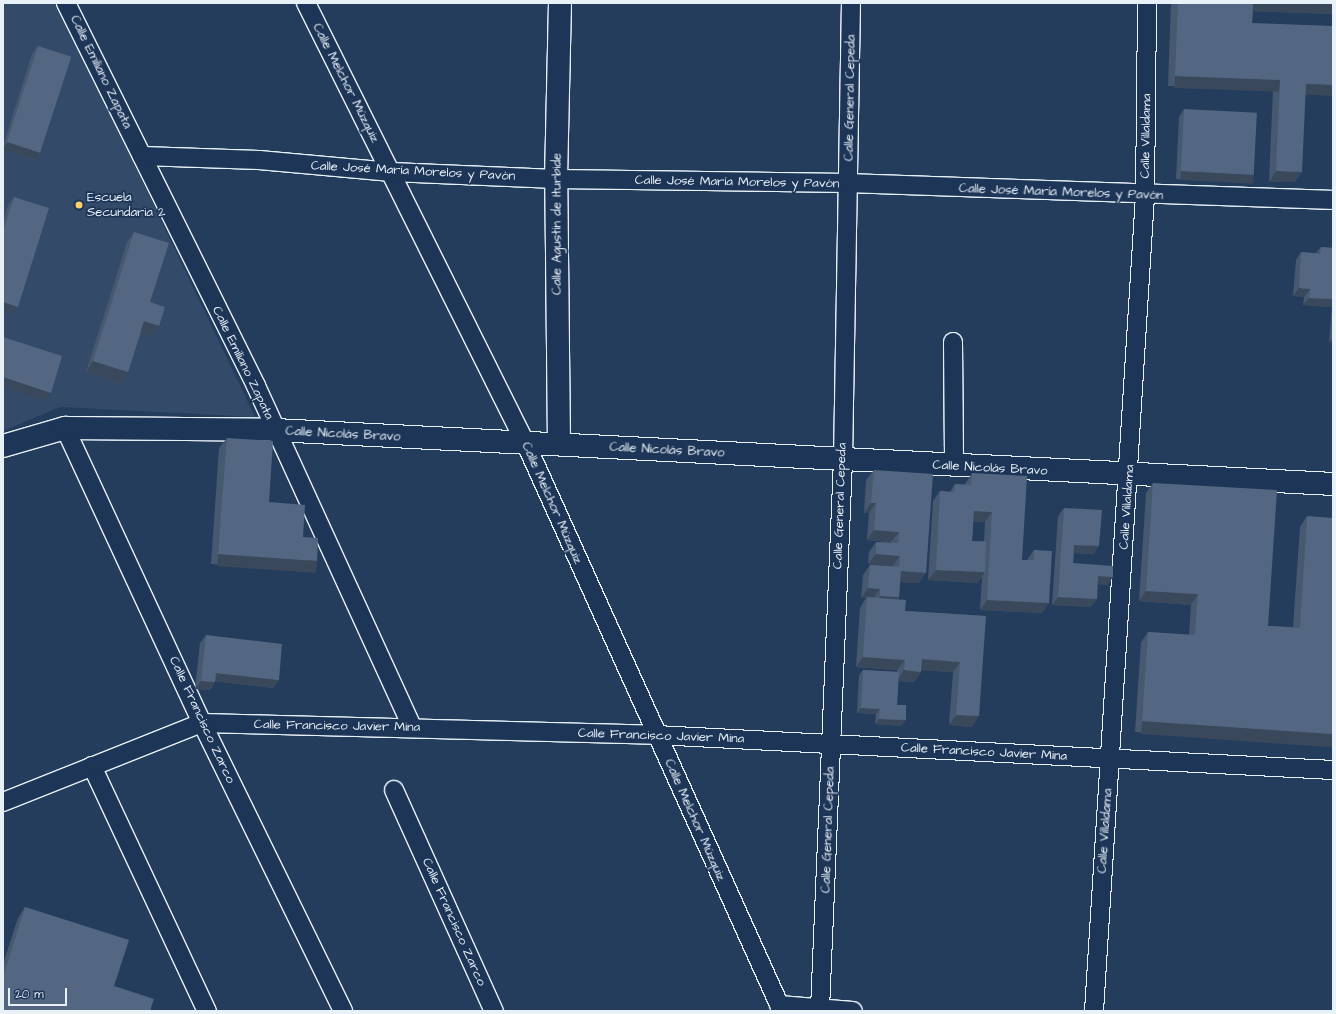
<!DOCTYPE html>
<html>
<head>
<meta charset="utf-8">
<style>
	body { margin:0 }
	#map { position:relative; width:1336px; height:1014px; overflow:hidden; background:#253d5d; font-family:"Architects Daughter",sans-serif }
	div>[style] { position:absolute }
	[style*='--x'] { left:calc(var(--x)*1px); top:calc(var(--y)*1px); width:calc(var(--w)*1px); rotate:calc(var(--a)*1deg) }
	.built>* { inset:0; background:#334a68 }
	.roads { filter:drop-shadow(1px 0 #e8f1f8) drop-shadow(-1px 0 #e8f1f8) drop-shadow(0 1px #e8f1f8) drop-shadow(0 -1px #e8f1f8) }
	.minor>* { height:18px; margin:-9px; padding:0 9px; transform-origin:9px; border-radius:9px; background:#1d3557 }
	.tertiary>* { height:22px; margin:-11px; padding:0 11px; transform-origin:11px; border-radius:11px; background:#1d3557 }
	.wall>* { inset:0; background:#475970 }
	.shaded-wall>* { inset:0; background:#3a485b; transform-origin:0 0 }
	.building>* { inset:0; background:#536782; transform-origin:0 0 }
	.dots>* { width:11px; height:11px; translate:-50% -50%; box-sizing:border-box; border:2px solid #1d3557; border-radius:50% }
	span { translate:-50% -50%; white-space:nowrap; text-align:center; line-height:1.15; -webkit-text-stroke:3.5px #1d3557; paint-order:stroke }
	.street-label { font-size:13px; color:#e8f1f8 }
	.poi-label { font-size:13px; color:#e8f1f8 }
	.left { translate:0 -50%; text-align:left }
	.frame { position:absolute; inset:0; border:4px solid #e8f1f8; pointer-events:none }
	.scale { position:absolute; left:8px; top:988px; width:59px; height:18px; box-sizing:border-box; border:2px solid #e8f1f8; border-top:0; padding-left:5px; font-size:12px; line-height:14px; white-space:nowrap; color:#e8f1f8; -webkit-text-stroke:3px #1d3557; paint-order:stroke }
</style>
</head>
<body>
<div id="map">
	<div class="built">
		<div style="clip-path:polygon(3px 3px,57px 3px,255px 417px,60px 407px,3px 431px)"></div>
	</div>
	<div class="roads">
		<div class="minor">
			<div style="--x:66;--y:3;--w:428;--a:63.6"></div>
			<div style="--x:256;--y:386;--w:375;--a:65.4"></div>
			<div style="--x:306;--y:3;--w:493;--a:63.5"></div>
			<div style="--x:526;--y:444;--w:622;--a:65.7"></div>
			<div style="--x:142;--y:156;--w:117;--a:2"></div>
			<div style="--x:259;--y:160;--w:133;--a:5.2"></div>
			<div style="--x:391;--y:172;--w:165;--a:2.4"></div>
			<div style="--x:556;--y:179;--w:292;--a:0.8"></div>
			<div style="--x:848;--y:183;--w:485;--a:2"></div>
			<div style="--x:953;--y:342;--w:124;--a:89.5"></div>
			<div style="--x:65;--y:428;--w:325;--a:65.1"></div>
			<div style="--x:202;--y:723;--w:321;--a:63.9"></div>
			<div style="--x:92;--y:766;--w:271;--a:64.9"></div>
			<div style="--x:394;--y:790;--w:243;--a:65.7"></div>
			<div style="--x:3;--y:802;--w:214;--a:-21.7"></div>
			<div style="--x:202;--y:723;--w:454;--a:1.5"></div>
			<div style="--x:656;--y:735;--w:678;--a:2.96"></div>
			<div style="--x:779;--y:1005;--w:74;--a:4.6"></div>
			<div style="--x:820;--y:1009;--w:549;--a:-87.6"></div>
			<div style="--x:843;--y:460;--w:457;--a:-89"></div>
			<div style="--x:1094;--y:1011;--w:817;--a:-86.42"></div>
			<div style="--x:1145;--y:196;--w:193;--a:-89.4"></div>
		</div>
		<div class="tertiary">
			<div style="--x:559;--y:444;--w:265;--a:-90.6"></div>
			<div style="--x:556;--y:179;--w:176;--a:-88.7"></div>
			<div style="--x:3;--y:446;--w:65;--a:-16.2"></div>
			<div style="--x:65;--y:428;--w:210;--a:0.5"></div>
			<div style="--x:275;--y:430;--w:1059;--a:2.92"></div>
		</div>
	</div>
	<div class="wall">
		<div style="clip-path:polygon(1171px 3px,1333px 3px,1333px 14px,1253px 11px,1252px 23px,1305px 95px,1295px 182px,1269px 182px,1273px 90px,1168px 86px)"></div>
		<div style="clip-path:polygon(38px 46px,41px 152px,36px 160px,3px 150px,3px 146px,32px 54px)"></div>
		<div style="clip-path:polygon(1184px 109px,1254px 175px,1248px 183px,1176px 179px,1179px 117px)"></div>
		<div style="clip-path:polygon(14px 197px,18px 307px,12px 314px,3px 312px,3px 222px,8px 205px)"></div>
		<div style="clip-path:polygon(134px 232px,150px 302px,151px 336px,141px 333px,128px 372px,121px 383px,86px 372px,127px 242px)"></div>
		<div style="clip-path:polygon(1321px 247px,1333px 248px,1333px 343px,1329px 342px,1332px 307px,1303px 305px,1304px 297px,1293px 296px,1296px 260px,1301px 252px,1316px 253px)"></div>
		<div style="clip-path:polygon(227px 438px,269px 502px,303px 537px,309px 571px,211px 564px,219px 448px)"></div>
		<div style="clip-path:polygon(874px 470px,919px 583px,900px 582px,899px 597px,898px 599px,905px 611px,986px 616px,972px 727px,949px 725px,953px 672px,921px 670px,921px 672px,914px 682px,898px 681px,897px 705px,902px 726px,875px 724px,876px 714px,857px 713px,859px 675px,863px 670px,897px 672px,897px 670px,856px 667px,860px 608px,866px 598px,861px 598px,863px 575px,870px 565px,893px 566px,868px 564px,869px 552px,876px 542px,891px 543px,891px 542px,867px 540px,869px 513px,864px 513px,866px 480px)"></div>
		<div style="clip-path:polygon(evenodd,972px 473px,1022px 560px,1027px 560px,1034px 550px,1049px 603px,1042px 613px,980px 610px,982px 577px,977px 583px,928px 580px,933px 501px,940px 491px,950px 492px,955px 484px,965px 485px,965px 484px,972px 473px,973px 522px,985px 522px,984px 541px,972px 541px,973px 522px)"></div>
		<div style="clip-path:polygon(1153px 483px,1268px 626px,1293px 627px,1300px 527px,1307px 516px,1333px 745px,1135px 732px,1141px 642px,1148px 632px,1189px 635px,1191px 605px,1139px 601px,1146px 493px)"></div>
		<div style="clip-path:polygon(1064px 508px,1094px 554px,1074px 553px,1073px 563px,1113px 577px,1107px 585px,1098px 584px,1091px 607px,1052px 605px,1058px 516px)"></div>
		<div style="clip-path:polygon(206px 635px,279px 680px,273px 688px,215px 681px,215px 682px,210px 690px,195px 689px,200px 643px)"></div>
		<div style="clip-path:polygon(25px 907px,114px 986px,3px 1011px,3px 964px,18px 918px)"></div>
	</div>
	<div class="shaded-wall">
		<div style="clip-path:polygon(1252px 3px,1333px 4px,1333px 14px,1246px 11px)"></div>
		<div style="left:1175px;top:76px;width:105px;height:12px;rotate:2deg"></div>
		<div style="clip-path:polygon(1306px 84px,1333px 85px,1333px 96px,1298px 94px)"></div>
		<div style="clip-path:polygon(8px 142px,41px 152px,36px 160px,3px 150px,3px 148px)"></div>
		<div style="left:1181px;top:171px;width:73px;height:9px;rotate:3deg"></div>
		<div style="clip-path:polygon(1276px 171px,1302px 172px,1295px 182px,1269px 182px)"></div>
		<div style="clip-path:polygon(1299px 288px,1310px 289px,1304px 297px,1293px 296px)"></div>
		<div style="clip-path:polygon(1309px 298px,1333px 299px,1333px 305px,1332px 307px,1303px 305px)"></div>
		<div style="clip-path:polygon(3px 302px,18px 307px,12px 314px,3px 312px)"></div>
		<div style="clip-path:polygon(144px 321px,159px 326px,151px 336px,137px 332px)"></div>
		<div style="clip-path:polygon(1333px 337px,1333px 343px,1329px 342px)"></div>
		<div style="clip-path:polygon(93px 361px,128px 372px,121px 383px,86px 372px)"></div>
		<div style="clip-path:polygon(3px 377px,51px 393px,45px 400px,3px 387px)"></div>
		<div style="clip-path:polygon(871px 503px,876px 503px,869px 513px,864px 513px)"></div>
		<div style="clip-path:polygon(974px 511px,992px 512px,985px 522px,967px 522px)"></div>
		<div style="clip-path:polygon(874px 530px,899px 532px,891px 542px,867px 540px)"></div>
		<div style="clip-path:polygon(1074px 545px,1099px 546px,1094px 554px,1069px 553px)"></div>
		<div style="left:218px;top:554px;width:99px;height:12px;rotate:4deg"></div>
		<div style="clip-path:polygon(876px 554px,900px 556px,893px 566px,868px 564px)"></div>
		<div style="clip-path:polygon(936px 570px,985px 572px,977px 583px,928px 580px)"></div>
		<div style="clip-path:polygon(901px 571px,926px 573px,919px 583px,894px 582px)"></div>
		<div style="clip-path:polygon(1098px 576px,1113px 577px,1107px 585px,1093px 584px)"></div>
		<div style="clip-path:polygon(868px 588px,880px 589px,873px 599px,867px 597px,866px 598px,861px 598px)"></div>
		<div style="clip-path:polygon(1146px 591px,1198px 594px,1191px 605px,1139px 601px)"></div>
		<div style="clip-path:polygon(880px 596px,899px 597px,892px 607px,873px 606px)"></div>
		<div style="clip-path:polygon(1058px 597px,1097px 599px,1091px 607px,1052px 605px)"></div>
		<div style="clip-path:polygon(987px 600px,1049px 603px,1042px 613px,980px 610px)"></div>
		<div style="clip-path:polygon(863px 657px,905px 660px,897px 670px,856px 667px)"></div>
		<div style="clip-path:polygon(922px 659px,960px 662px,953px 672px,915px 670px)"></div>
		<div style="clip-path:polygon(904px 670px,921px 672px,914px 682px,897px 681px)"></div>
		<div style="clip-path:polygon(216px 673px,279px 680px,273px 688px,211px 681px)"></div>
		<div style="clip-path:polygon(201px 681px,215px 682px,210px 690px,195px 689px)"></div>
		<div style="clip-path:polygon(861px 708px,880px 709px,876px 714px,857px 713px)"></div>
		<div style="clip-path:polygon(956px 715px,979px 716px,972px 727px,949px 725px)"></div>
		<div style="clip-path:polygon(879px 719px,906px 720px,902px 726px,875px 724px)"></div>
		<div style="left:1142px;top:721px;width:191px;height:13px;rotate:4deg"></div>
	</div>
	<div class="building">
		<div style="clip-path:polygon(1178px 3px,1253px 3px,1252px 23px,1333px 26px,1333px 85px,1306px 84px,1302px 172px,1276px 171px,1280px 80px,1175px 76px)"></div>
		<div style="left:38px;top:46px;width:35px;height:101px;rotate:18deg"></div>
		<div style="left:1184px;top:109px;width:73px;height:62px;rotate:3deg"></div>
		<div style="clip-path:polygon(14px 197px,49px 208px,18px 307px,3px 302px,3px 232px)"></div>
		<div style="clip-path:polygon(134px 232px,169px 243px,150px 302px,165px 307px,159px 326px,144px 321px,128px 372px,93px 361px)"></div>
		<div style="clip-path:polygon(1321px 247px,1333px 248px,1333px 299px,1309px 298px,1310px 289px,1299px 288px,1301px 252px,1320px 254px)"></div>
		<div style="clip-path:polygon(3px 337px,62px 356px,51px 393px,3px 377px)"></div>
		<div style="clip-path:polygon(227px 438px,273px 441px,269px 502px,305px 505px,303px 537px,318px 538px,317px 561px,218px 554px)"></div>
		<div style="clip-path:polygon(874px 470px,933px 474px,926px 573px,901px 571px,899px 597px,880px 596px,880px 589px,868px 588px,870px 565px,899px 567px,900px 556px,876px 554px,876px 542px,898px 543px,899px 532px,874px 530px,876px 503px,871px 503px)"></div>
		<div style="clip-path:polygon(972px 473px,1027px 476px,1022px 560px,1034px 560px,1034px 550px,1052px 551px,1049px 603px,987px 600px,992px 512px,974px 511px,972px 541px,986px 542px,985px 572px,936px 570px,940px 491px,954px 492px,955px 484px,971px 485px)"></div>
		<div style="clip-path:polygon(1153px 483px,1277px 490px,1268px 626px,1300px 628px,1307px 516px,1333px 518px,1333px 734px,1142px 721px,1148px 632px,1195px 635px,1198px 594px,1146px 591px)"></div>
		<div style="clip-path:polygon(1064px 508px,1102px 510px,1099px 546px,1074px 545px,1073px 563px,1113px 566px,1113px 577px,1098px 576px,1097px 599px,1058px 597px)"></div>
		<div style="clip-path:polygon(867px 597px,906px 600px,905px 611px,986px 616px,979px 716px,956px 715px,960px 662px,922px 659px,921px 672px,904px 670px,905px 660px,863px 657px)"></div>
		<div style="clip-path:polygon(206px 635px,282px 644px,279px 680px,216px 673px,215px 682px,201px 681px)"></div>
		<div style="clip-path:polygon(863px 670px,899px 672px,897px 705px,906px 705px,906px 720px,879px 719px,880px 709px,861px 708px)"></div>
		<div style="clip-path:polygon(25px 907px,129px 940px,114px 986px,154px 999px,150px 1011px,3px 1011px,3px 977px)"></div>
	</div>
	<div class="dots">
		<div style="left:79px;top:205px;background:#ffd166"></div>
	</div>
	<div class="street-label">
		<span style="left:101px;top:72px;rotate:64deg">Calle Emiliano Zapata</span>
		<span style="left:346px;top:83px;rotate:63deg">Calle Melchor Múzquiz</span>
		<span style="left:850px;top:98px;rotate:-89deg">Calle General Cepeda</span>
		<span style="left:1146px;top:136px;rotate:-89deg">Calle Villaldama</span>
		<span style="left:413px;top:171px;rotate:3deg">Calle José María Morelos y Pavón</span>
		<span style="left:737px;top:182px;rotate:1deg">Calle José María Morelos y Pavón</span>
		<span style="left:1061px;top:192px;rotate:2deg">Calle José María Morelos y Pavón</span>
		<span style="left:557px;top:224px;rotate:-90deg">Calle Agustín de Iturbide</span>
		<span style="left:243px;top:363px;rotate:64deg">Calle Emiliano Zapata</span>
		<span style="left:343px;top:434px;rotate:3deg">Calle Nicolás Bravo</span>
		<span style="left:667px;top:450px;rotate:3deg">Calle Nicolás Bravo</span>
		<span style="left:990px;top:468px;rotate:3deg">Calle Nicolás Bravo</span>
		<span style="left:552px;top:503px;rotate:66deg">Calle Melchor Múzquiz</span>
		<span style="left:840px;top:506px;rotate:-88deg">Calle General Cepeda</span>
		<span style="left:1127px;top:507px;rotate:-86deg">Calle Villaldama</span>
		<span style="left:202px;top:720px;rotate:65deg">Calle Francisco Zarco</span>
		<span style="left:337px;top:726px;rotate:1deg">Calle Francisco Javier Mina</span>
		<span style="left:661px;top:736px;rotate:2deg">Calle Francisco Javier Mina</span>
		<span style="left:984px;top:752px;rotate:3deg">Calle Francisco Javier Mina</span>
		<span style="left:695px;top:820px;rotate:66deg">Calle Melchor Múzquiz</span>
		<span style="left:828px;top:830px;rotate:-88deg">Calle General Cepeda</span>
		<span style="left:1105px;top:831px;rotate:-86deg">Calle Villaldama</span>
		<span style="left:454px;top:922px;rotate:66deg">Calle Francisco Zarco</span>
	</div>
	<div class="poi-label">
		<span class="left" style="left:87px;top:205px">Escuela<br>Secundaria 2</span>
	</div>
	<div class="frame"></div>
	<div class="scale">20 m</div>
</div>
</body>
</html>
